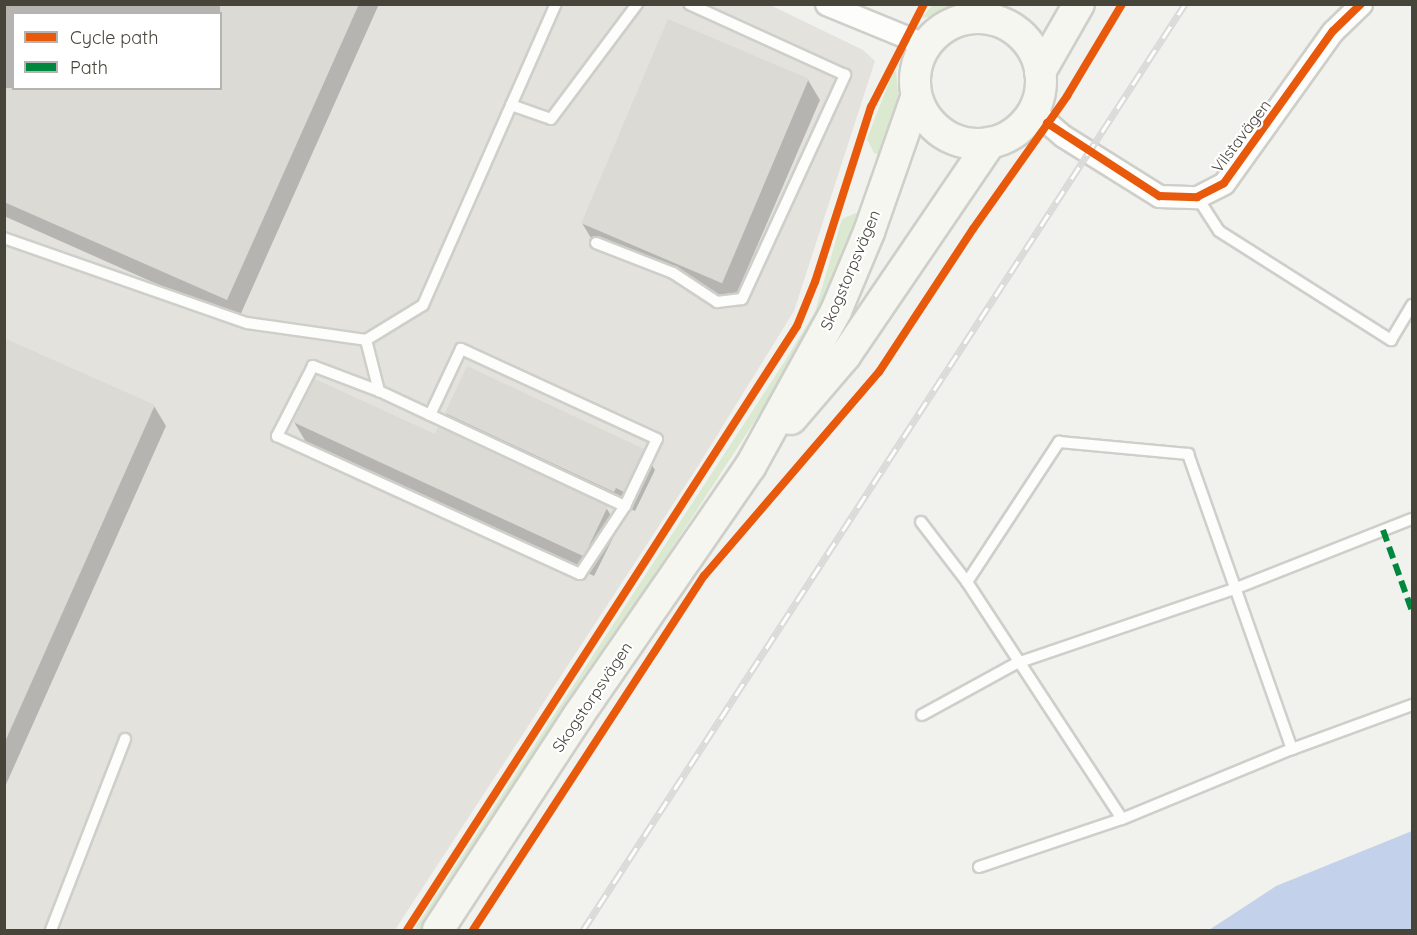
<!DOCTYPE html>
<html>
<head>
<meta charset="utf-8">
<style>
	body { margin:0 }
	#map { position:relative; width:1417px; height:935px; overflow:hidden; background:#f1f1ed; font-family:Quicksand,sans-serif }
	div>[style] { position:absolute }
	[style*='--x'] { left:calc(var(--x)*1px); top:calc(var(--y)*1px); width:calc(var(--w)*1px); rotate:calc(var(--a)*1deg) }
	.industrial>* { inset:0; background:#e3e2dd }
	.green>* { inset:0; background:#dae9d0 }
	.water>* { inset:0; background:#c3d2ea }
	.shadow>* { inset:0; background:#0003 }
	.building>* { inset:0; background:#dbdad5; transform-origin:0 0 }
	.roads { filter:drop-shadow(2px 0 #cfcfca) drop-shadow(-2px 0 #cfcfca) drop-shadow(0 2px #cfcfca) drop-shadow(0 -2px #cfcfca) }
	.lane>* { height:10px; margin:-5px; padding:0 5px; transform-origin:5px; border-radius:5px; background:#fdfdfc }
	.street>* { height:21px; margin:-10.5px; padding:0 10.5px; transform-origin:10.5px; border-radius:10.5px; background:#fdfdfc }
	.secondary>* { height:30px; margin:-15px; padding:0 15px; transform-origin:15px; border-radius:15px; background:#f6f6f1 }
	.secondary>.ring { margin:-15px; padding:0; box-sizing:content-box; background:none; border:30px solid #f6f6f1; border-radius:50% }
	.rail>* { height:7px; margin-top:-3.5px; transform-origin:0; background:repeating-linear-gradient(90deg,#fff 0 14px,#dadad9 0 28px); box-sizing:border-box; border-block:2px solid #dadad9 }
	.quiet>* { height:6px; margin-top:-3px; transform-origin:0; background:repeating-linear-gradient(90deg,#00873e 0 12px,transparent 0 18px) }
	.cycleway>* { height:8px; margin:-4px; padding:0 4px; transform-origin:4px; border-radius:4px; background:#e8590c }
	span { translate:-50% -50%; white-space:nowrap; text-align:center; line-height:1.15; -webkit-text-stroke:4.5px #fff; paint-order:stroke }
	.street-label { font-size:16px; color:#474439 }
	.frame { position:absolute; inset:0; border:6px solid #474439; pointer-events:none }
	.legend { position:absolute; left:12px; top:12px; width:210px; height:78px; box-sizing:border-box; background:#fff; border:2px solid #b5b4b0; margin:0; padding:8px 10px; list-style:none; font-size:18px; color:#474439 }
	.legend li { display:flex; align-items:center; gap:12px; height:30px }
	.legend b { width:30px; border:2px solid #b5b4b0 }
</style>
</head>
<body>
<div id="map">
	<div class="industrial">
		<div style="clip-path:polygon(evenodd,5px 5px,770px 5px,863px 50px,875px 61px,794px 311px,698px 466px,395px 930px,5px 930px,5px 5px,14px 14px,220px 14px,220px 88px,14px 88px,14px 14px)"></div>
	</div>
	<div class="green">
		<div style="clip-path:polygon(933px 4px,960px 4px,960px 5px,941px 15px,922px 18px)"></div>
		<div style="clip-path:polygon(896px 71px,899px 101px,881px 155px,874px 153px,867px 139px,893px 72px)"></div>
		<div style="clip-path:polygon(856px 213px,862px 215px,818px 318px,769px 399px,424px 930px,414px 930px,783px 364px,815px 312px,842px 219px)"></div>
	</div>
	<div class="water">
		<div style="clip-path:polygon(1412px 831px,1412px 930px,1209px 930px,1276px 886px)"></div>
	</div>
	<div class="shadow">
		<div style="clip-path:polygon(evenodd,4px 4px,379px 4px,238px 320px,4px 216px,4px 4px,14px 14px,220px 14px,220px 88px,14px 88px,14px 14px)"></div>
		<div style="clip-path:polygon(808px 80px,820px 100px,733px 302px,594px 243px,582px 223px)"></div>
		<div style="clip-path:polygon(4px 339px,154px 406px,166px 426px,4px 789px)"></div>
		<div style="clip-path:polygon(446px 413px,643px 450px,655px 470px,635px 511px,458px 434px)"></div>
		<div style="clip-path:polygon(294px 422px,606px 507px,618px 528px,594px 576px,306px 442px)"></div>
	</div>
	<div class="building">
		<div style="clip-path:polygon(220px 4px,359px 4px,227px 300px,4px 202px,4px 88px,220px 88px)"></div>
		<div style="left:668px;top:19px;width:153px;height:222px;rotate:23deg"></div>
		<div style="clip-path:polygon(4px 338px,155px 405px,4px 744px)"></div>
		<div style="clip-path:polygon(467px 366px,644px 449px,624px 492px,616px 488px,614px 492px,445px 413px)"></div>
		<div style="clip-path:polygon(315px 379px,435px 434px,438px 427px,608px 506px,588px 548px,583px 556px,293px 422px)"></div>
	</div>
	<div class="roads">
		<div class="lane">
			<div style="--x:511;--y:105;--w:42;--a:19.3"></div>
			<div style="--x:551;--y:119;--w:144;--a:-53.2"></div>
			<div style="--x:1197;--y:197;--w:40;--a:57.1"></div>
			<div style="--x:1219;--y:231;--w:204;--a:32.4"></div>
			<div style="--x:1391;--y:340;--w:41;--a:-59"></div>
			<div style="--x:4;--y:238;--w:257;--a:19.3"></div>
			<div style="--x:247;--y:323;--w:120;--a:8.1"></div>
			<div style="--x:366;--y:340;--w:67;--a:-31.6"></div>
			<div style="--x:423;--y:305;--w:329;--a:-66.2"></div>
			<div style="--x:596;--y:243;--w:83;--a:21.3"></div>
			<div style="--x:673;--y:273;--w:53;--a:33.4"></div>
			<div style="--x:717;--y:302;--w:25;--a:-7"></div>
			<div style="--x:742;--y:299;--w:247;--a:-65.3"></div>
			<div style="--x:845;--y:75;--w:171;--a:-155.5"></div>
			<div style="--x:366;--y:340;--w:53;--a:75.7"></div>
			<div style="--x:379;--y:391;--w:272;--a:25.1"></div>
			<div style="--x:625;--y:506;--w:74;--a:-64.5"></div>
			<div style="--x:657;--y:439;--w:216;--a:-155.3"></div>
			<div style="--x:461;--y:349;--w:73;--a:115.2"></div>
			<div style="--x:379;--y:391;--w:71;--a:-159.3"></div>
			<div style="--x:313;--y:366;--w:79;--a:117.2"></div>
			<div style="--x:277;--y:436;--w:333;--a:24.5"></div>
			<div style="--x:580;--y:574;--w:82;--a:-56.5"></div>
			<div style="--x:921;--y:522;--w:76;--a:52.5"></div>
			<div style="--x:967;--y:582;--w:283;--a:56.8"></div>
			<div style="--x:967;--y:582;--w:168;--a:-56.7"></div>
			<div style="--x:1059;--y:442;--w:130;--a:5.3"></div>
			<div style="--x:1188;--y:454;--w:313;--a:70.6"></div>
			<div style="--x:922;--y:715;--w:108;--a:-28.7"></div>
			<div style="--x:1017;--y:663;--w:229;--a:-18.8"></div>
			<div style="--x:1234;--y:589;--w:191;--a:-21.5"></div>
			<div style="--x:979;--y:867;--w:151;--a:-18.6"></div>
			<div style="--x:1122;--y:819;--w:184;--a:-22.4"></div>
			<div style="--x:1292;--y:749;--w:128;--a:-20.1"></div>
			<div style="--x:51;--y:930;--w:205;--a:-68.8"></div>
		</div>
		<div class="street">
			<div style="--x:826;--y:4;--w:108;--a:22.3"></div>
			<div style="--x:1034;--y:111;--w:38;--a:41"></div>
			<div style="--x:1063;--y:136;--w:113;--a:32"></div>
			<div style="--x:1159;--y:196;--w:38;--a:2"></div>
			<div style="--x:1197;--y:197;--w:30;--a:-27"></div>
			<div style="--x:1224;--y:183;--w:187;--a:-54.4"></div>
			<div style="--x:1333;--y:31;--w:39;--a:-44"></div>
		</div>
		<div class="secondary">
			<div class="ring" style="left:915px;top:18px;width:96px;height:96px"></div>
			<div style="--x:1040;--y:72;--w:78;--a:-60.2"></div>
			<div style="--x:791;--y:419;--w:83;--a:-49.4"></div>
			<div style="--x:845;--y:356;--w:258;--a:-55.8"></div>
			<div style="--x:438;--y:930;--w:256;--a:-56.8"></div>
			<div style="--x:578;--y:716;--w:303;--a:-55.4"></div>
			<div style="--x:750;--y:467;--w:178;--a:-61.1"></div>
			<div style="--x:836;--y:311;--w:86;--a:-67.3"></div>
			<div style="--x:869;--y:232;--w:142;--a:-70.7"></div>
		</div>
	</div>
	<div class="rail">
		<div style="--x:583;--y:930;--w:1104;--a:-56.97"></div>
	</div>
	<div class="quiet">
		<div style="--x:1383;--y:530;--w:86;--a:70.3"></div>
	</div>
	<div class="cycleway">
		<div style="--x:1047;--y:123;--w:134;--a:33.1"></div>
		<div style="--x:1159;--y:196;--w:38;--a:2"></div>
		<div style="--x:1197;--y:197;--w:30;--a:-27"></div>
		<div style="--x:1224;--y:183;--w:187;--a:-54.4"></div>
		<div style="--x:1333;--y:31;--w:39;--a:-44"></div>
		<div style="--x:407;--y:930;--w:719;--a:-57.15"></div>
		<div style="--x:797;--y:326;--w:48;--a:-67.8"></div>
		<div style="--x:815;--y:282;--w:184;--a:-72.3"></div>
		<div style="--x:871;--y:107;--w:116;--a:-62.8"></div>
		<div style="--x:473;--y:930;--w:423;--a:-56.9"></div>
		<div style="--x:704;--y:576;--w:269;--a:-49.4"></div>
		<div style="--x:879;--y:372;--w:171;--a:-56.7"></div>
		<div style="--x:973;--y:229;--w:163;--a:-54.7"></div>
		<div style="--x:1067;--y:96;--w:107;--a:-59.1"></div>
	</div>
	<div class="street-label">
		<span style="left:1241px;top:136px;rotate:-53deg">Vilstavägen</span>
		<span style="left:850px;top:270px;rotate:-67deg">Skogstorpsvägen</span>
		<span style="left:592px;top:697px;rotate:-56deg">Skogstorpsvägen</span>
	</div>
	<div class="frame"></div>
	<ul class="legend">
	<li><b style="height:8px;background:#e8590c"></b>Cycle path</li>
	<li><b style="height:8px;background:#00873e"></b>Path</li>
	</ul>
</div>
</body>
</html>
